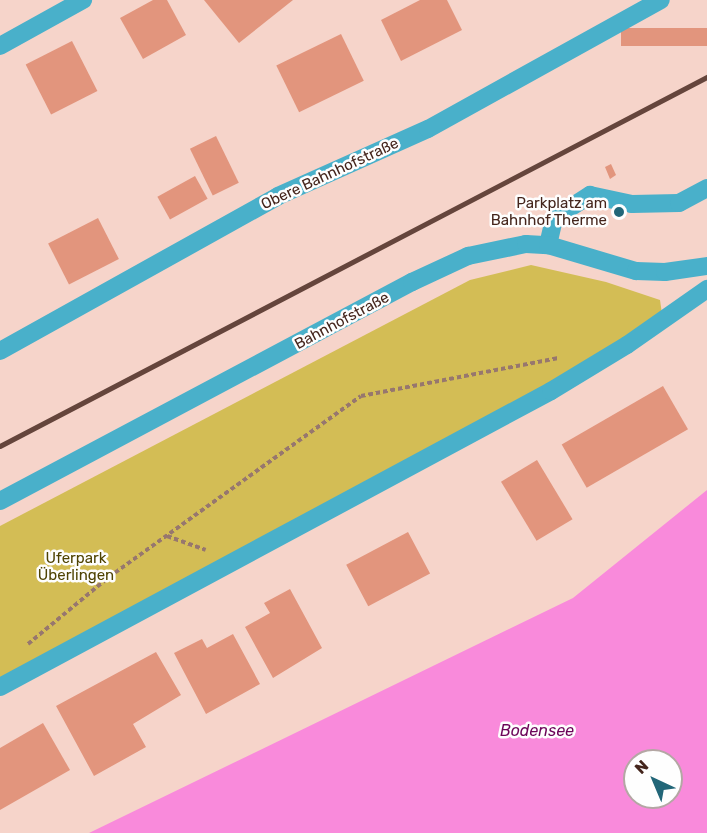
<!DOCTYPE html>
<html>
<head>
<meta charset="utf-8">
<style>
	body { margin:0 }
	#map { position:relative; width:707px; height:833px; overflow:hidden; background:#f6d4ca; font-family:Rubik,sans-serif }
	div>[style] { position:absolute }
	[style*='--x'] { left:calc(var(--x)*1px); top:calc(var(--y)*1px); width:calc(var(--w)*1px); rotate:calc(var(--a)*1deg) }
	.green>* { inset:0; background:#d3bd55 }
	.water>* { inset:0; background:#f98adb }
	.building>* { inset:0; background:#e2957d; transform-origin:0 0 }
	.path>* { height:4px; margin-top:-2px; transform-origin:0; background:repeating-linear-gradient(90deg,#97776e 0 4.5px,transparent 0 7.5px) }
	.minor>* { height:18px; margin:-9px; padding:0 9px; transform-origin:9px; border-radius:9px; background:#49b0ca }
	.rail>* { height:4.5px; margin:-2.25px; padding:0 2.25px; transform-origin:2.25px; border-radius:2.25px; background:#65453c }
	.dots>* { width:16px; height:16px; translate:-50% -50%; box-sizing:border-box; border:3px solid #fefefe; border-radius:50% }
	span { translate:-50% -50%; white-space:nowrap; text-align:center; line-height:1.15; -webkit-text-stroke:5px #fefefe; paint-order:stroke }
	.street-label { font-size:15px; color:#44251c }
	.poi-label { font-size:15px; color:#44251c }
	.right { translate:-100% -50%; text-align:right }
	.park-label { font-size:15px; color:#4f4302 }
	.water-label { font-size:16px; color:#6c0459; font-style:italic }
	.north { position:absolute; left:623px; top:749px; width:60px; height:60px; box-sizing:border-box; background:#fefefe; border:2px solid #b4a7a4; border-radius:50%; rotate:316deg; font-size:16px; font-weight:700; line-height:24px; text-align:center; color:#44251c }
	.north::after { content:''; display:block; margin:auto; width:21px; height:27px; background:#226678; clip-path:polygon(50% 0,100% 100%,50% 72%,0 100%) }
</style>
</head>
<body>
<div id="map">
	<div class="green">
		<div style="clip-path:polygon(531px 265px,606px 282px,660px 300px,662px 314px,627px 345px,0 690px,0 526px,470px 280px)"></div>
	</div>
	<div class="water">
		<div style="clip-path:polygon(evenodd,707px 490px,707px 833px,89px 833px,573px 598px,707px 490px,635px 761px,671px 761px,671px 797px,635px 797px,635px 761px)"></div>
	</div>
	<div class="building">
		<div style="clip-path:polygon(153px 0,167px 0,186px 35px,143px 59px,120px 18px)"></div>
		<div style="clip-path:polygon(204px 0,293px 0,239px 43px)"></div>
		<div style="clip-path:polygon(420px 0,447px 0,462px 30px,401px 61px,381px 20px)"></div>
		<div style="left:707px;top:28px;width:18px;height:86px;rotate:90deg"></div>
		<div style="left:341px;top:34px;width:52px;height:72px;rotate:64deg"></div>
		<div style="left:72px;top:41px;width:56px;height:52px;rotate:63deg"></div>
		<div style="left:216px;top:136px;width:52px;height:29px;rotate:64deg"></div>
		<div style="clip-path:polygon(611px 164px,616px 175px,610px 179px,605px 167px)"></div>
		<div style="left:195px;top:176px;width:26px;height:43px;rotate:61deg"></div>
		<div style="left:98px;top:218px;width:46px;height:56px;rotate:63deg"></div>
		<div style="left:663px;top:386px;width:50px;height:117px;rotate:60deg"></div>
		<div style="left:537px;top:460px;width:69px;height:42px;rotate:59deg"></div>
		<div style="left:408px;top:532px;width:47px;height:70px;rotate:62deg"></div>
		<div style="clip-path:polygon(290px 589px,322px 648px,273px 678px,245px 627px,270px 613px,264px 603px)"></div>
		<div style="clip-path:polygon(233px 634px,260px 684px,206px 714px,174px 653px,202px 639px,207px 648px)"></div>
		<div style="clip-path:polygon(156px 652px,181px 695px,133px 724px,146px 747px,94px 776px,56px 706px)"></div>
		<div style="clip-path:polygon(43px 723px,70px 770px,0 810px,0 748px)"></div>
	</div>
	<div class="path">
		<div style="--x:167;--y:536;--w:41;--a:19.7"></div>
		<div style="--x:28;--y:644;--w:105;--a:-39.6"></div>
		<div style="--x:109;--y:577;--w:310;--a:-35.7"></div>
		<div style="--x:361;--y:396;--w:201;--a:-10.9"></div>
	</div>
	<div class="minor">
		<div style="--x:0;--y:46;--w:95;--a:-29"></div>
		<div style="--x:548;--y:245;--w:28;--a:-77"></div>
		<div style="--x:554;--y:218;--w:43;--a:-32.6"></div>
		<div style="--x:590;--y:195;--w:43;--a:12.1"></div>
		<div style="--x:632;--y:204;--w:47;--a:-1.2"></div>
		<div style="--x:679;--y:203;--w:32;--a:-28"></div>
		<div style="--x:0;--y:351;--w:318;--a:-29.1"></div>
		<div style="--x:278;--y:196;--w:164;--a:-24.1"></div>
		<div style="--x:428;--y:129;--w:266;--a:-29"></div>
		<div style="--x:0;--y:501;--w:467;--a:-28"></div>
		<div style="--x:412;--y:282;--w:62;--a:-24.9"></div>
		<div style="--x:468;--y:256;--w:59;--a:-11.7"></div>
		<div style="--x:526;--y:244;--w:22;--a:3"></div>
		<div style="--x:548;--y:245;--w:92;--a:16.5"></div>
		<div style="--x:636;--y:271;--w:29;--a:2"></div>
		<div style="--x:665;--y:272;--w:42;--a:-8.1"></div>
		<div style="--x:0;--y:687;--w:625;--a:-28.24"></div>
		<div style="--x:551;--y:391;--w:89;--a:-31.2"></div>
		<div style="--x:627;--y:345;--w:98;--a:-35"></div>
	</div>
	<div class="rail">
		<div style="--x:0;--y:446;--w:798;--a:-27.56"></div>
	</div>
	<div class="dots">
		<div style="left:619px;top:212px;background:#226678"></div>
	</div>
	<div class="street-label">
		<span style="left:330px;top:174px;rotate:-25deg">Obere Bahnhofstraße</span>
		<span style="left:342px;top:321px;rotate:-28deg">Bahnhofstraße</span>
	</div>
	<div class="poi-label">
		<span class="right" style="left:607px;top:212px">Parkplatz am<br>Bahnhof Therme</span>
	</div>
	<div class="park-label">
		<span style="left:76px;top:567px">Uferpark<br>Überlingen</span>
	</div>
	<div class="water-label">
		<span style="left:537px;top:731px">Bodensee</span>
	</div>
	<div class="north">N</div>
</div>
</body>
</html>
